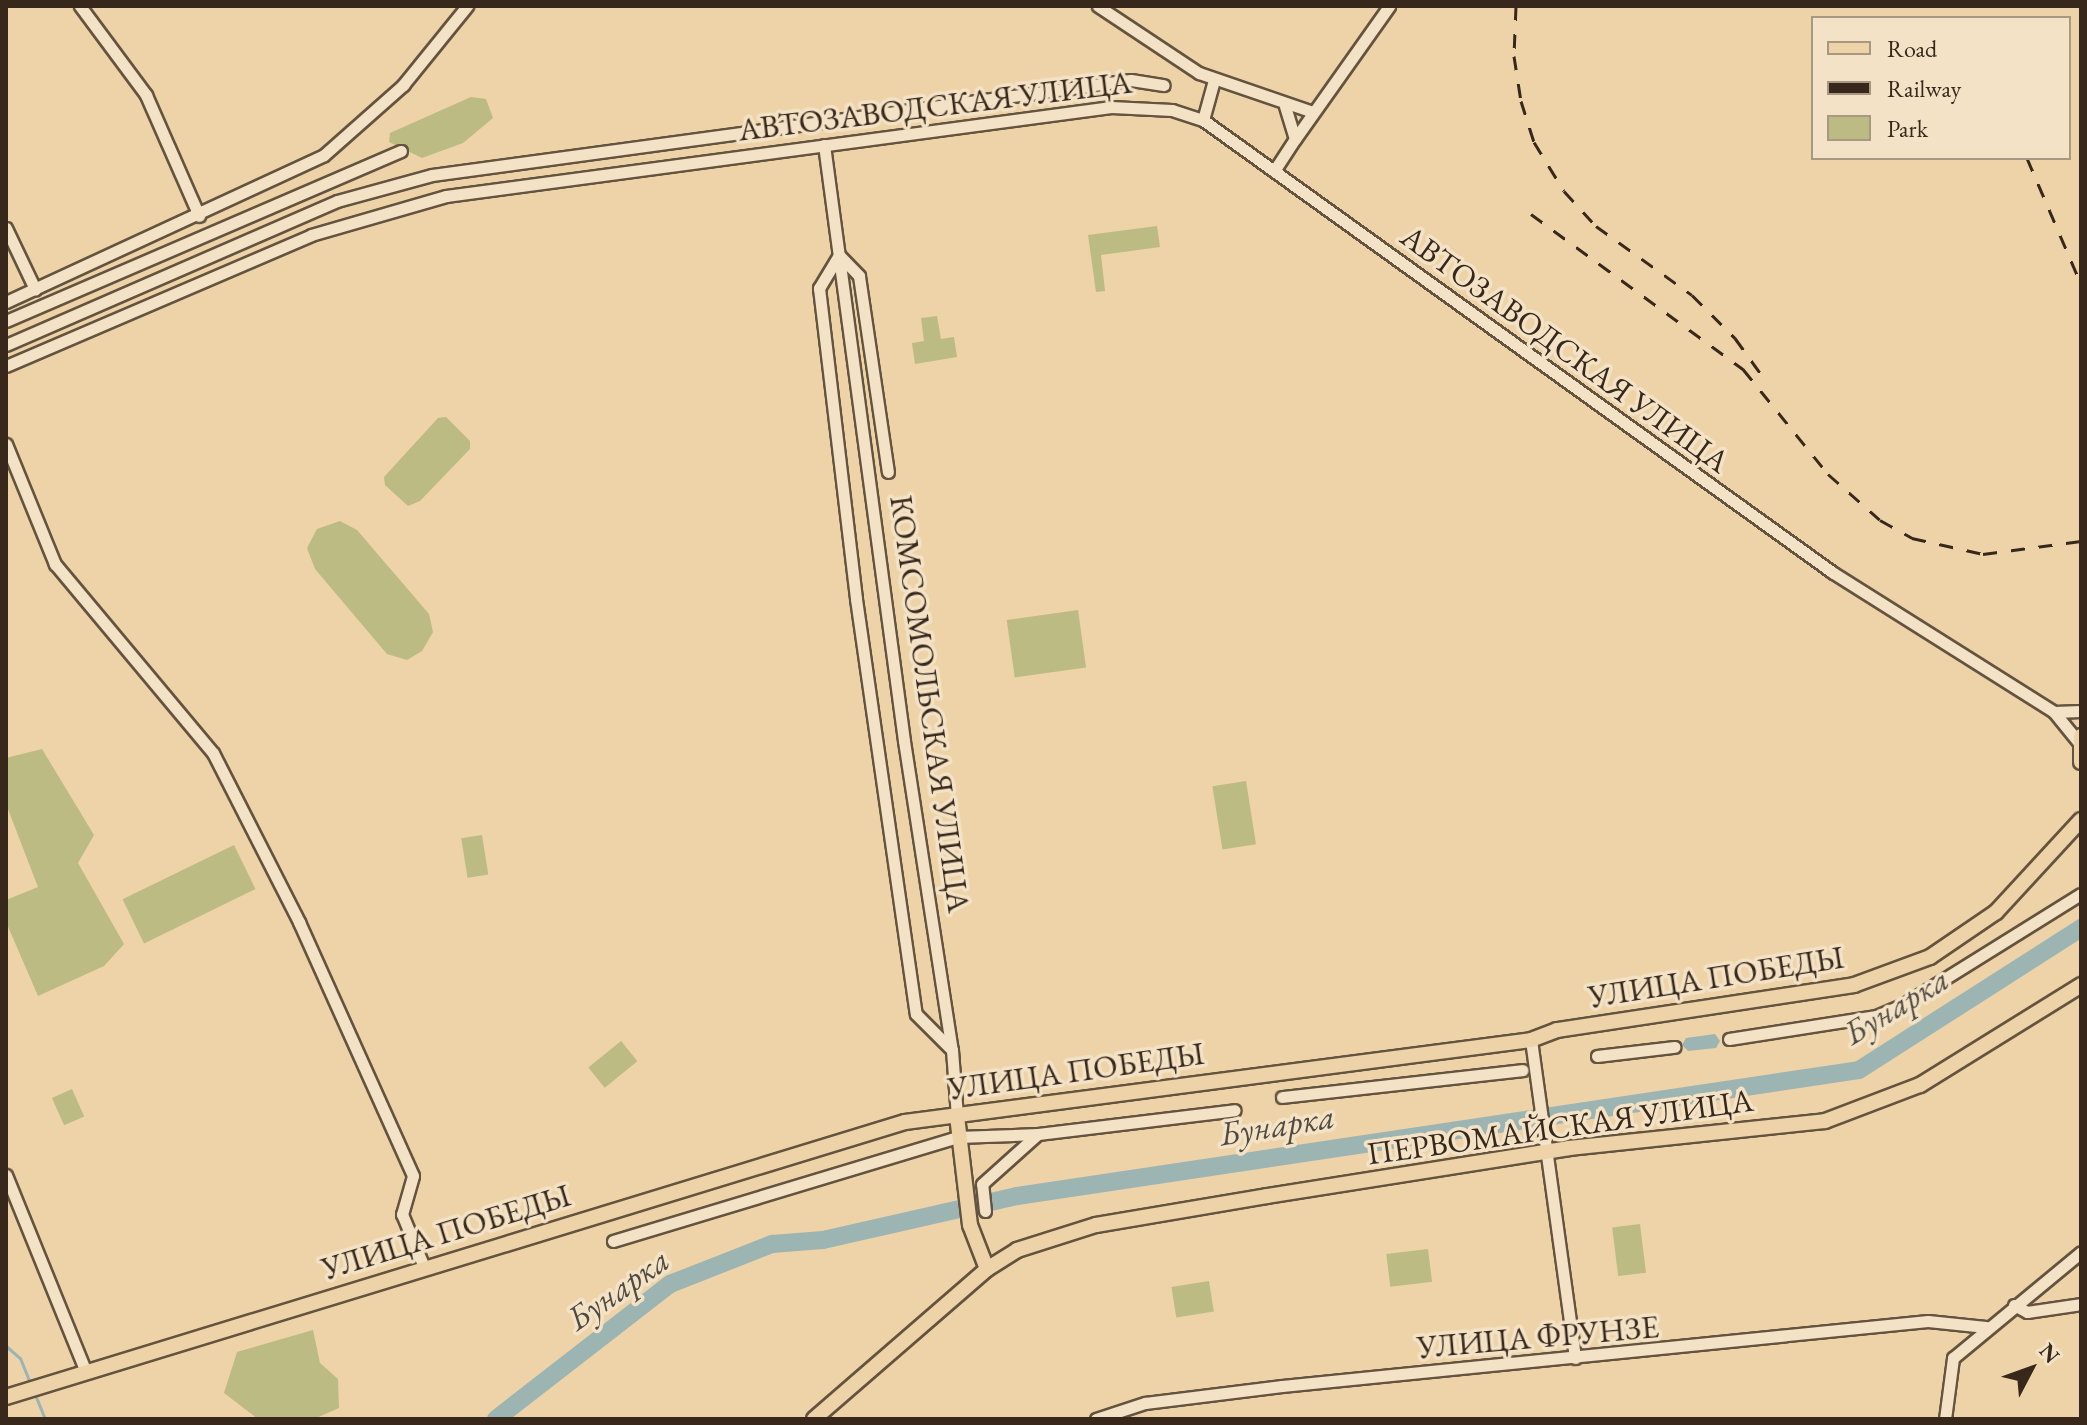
<!DOCTYPE html>
<html>
<head>
<meta charset="utf-8">
<style>
	body { margin:0 }
	#map { position:relative; width:2087px; height:1425px; overflow:hidden; background:#edd3a7; font-family:"EB Garamond",serif }
	div>[style] { position:absolute }
	[style*='--x'] { left:calc(var(--x)*1px); top:calc(var(--y)*1px); width:calc(var(--w)*1px); rotate:calc(var(--a)*1deg) }
	.green>* { inset:0; background:#bcbb84; transform-origin:0 0 }
	.water>* { inset:0; background:#9db5b2 }
	.stream>* { height:3px; margin:-1.5px; padding:0 1.5px; transform-origin:1.5px; border-radius:1.5px; background:#9db5b2 }
	.river>* { height:18px; margin:-9px; padding:0 9px; transform-origin:9px; border-radius:9px; background:#9db5b2 }
	.roads { filter:drop-shadow(2px 0 #64533e) drop-shadow(-2px 0 #64533e) drop-shadow(0 2px #64533e) drop-shadow(0 -2px #64533e) }
	.minor>* { height:11px; margin:-5.5px; padding:0 5.5px; transform-origin:5.5px; border-radius:5.5px; background:#f3e2c6 }
	.major>* { height:14px; margin:-7px; padding:0 7px; transform-origin:7px; border-radius:7px; background:#edd3a7 }
	.rail>* { height:3px; margin-top:-1.5px; transform-origin:0; background:repeating-linear-gradient(90deg,#37281b 0 14px,transparent 0 28px) }
	span { translate:-50% -50%; white-space:nowrap; text-align:center; line-height:1.15; -webkit-text-stroke:7px #f3e2c6; paint-order:stroke }
	.street-label { font-size:32px; color:#37281b }
	.water-label { font-size:34px; color:#504b41; font-style:italic }
	.frame { position:absolute; inset:0; border:8px solid #37281b; pointer-events:none }
	.legend { position:absolute; left:1811px; top:16px; width:260px; height:144px; box-sizing:border-box; background:#f3e2c6; border:2px solid #a89882; margin:0; padding:10px 14px; list-style:none; font-size:24px; color:#37281b }
	.legend li { display:flex; align-items:center; gap:16px; height:40px }
	.legend b { width:40px; border:2px solid #a89882 }
	.north { position:absolute; left:1991px; top:1329px; width:80px; height:80px; -webkit-text-stroke:6px #f3e2c6; paint-order:stroke; rotate:49deg; font-size:22px; font-weight:700; line-height:32px; text-align:center; color:#37281b }
	.north::after { content:''; display:block; margin:auto; width:28px; height:36px; background:#37281b; clip-path:polygon(50% 0,100% 100%,50% 72%,0 100%) }
</style>
</head>
<body>
<div id="map">
	<div class="green">
		<div style="clip-path:polygon(471px 97px,486px 99px,493px 118px,463px 143px,422px 158px,389px 142px,390px 133px)"></div>
		<div style="clip-path:polygon(1157px 226px,1160px 247px,1101px 255px,1105px 291px,1096px 292px,1088px 235px)"></div>
		<div style="clip-path:polygon(937px 316px,941px 339px,954px 337px,957px 357px,915px 364px,912px 343px,924px 341px,921px 318px)"></div>
		<div style="clip-path:polygon(446px 417px,470px 441px,470px 449px,420px 501px,408px 506px,385px 485px,384px 477px,438px 418px)"></div>
		<div style="clip-path:polygon(340px 521px,357px 530px,429px 614px,433px 632px,422px 651px,407px 660px,387px 654px,315px 569px,307px 548px,317px 529px)"></div>
		<div style="left:1078px;top:610px;width:58px;height:72px;rotate:82deg"></div>
		<div style="clip-path:polygon(42px 749px,94px 835px,78px 863px,124px 944px,104px 966px,38px 996px,6px 922px,6px 900px,38px 887px,6px 804px,6px 758px)"></div>
		<div style="left:1246px;top:781px;width:64px;height:34px;rotate:81deg"></div>
		<div style="left:482px;top:835px;width:40px;height:21px;rotate:81deg"></div>
		<div style="left:234px;top:845px;width:49px;height:124px;rotate:64deg"></div>
		<div style="left:621px;top:1041px;width:26px;height:42px;rotate:51deg"></div>
		<div style="left:72px;top:1089px;width:30px;height:22px;rotate:66deg"></div>
		<div style="left:1640px;top:1224px;width:49px;height:28px;rotate:83deg"></div>
		<div style="left:1428px;top:1249px;width:33px;height:42px;rotate:83deg"></div>
		<div style="left:1209px;top:1281px;width:31px;height:38px;rotate:81deg"></div>
		<div style="clip-path:polygon(313px 1330px,320px 1363px,338px 1379px,339px 1408px,314px 1419px,258px 1419px,224px 1393px,237px 1352px)"></div>
	</div>
	<div class="water">
		<div style="clip-path:polygon(1715px 1034px,1720px 1041px,1716px 1048px,1688px 1051px,1682px 1045px,1686px 1038px)"></div>
	</div>
	<div class="stream">
		<div style="--x:6;--y:1346;--w:18;--a:41"></div>
		<div style="--x:20;--y:1358;--w:29;--a:68"></div>
		<div style="--x:34;--y:1392;--w:29;--a:68"></div>
	</div>
	<div class="river">
		<div style="--x:496;--y:1419;--w:220;--a:-37.8"></div>
		<div style="--x:670;--y:1284;--w:110;--a:-21.4"></div>
		<div style="--x:772;--y:1244;--w:51;--a:-4.5"></div>
		<div style="--x:823;--y:1240;--w:199;--a:-12.8"></div>
		<div style="--x:1017;--y:1196;--w:851;--a:-8.51"></div>
		<div style="--x:1859;--y:1070;--w:264;--a:-32.6"></div>
	</div>
	<div class="roads">
		<div class="minor">
			<div style="--x:80;--y:6;--w:111;--a:53.4"></div>
			<div style="--x:146;--y:95;--w:132;--a:66.3"></div>
			<div style="--x:1098;--y:6;--w:121;--a:33.6"></div>
			<div style="--x:1199;--y:73;--w:120;--a:18.9"></div>
			<div style="--x:1203;--y:120;--w:41;--a:-74.6"></div>
			<div style="--x:1295;--y:139;--w:163;--a:-54.7"></div>
			<div style="--x:824;--y:145;--w:601;--a:82.35"></div>
			<div style="--x:904;--y:741;--w:313;--a:81.2"></div>
			<div style="--x:952;--y:1050;--w:66;--a:85.7"></div>
			<div style="--x:1274;--y:171;--w:38;--a:-57"></div>
			<div style="--x:1295;--y:139;--w:34;--a:-107"></div>
			<div style="--x:6;--y:228;--w:68;--a:64.6"></div>
			<div style="--x:839;--y:255;--w:39;--a:121"></div>
			<div style="--x:819;--y:288;--w:313;--a:83.2"></div>
			<div style="--x:856;--y:599;--w:419;--a:81.8"></div>
			<div style="--x:916;--y:1014;--w:51;--a:45"></div>
			<div style="--x:839;--y:255;--w:29;--a:46"></div>
			<div style="--x:859;--y:276;--w:198;--a:81.6"></div>
			<div style="--x:6;--y:302;--w:350;--a:-24.8"></div>
			<div style="--x:324;--y:155;--w:106;--a:-41.5"></div>
			<div style="--x:403;--y:85;--w:102;--a:-51"></div>
			<div style="--x:6;--y:321;--w:430;--a:-23.3"></div>
			<div style="--x:6;--y:345;--w:361;--a:-23.5"></div>
			<div style="--x:337;--y:201;--w:98;--a:-15.3"></div>
			<div style="--x:432;--y:175;--w:705;--a:-7.74"></div>
			<div style="--x:1131;--y:80;--w:33;--a:9"></div>
			<div style="--x:6;--y:366;--w:332;--a:-23.2"></div>
			<div style="--x:311;--y:235;--w:141;--a:-16.1"></div>
			<div style="--x:446;--y:196;--w:671;--a:-7.62"></div>
			<div style="--x:1111;--y:107;--w:61;--a:2.8"></div>
			<div style="--x:1172;--y:110;--w:33;--a:18"></div>
			<div style="--x:1203;--y:120;--w:775;--a:35.7"></div>
			<div style="--x:1832;--y:572;--w:262;--a:32.2"></div>
			<div style="--x:2054;--y:712;--w:40;--a:51"></div>
			<div style="--x:6;--y:444;--w:130;--a:67.8"></div>
			<div style="--x:55;--y:564;--w:246;--a:50.1"></div>
			<div style="--x:213;--y:753;--w:190;--a:63"></div>
			<div style="--x:299;--y:922;--w:278;--a:65.8"></div>
			<div style="--x:413;--y:1176;--w:40;--a:106"></div>
			<div style="--x:402;--y:1214;--w:57;--a:67.5"></div>
			<div style="--x:2054;--y:712;--w:27;--a:-2"></div>
			<div style="--x:1729;--y:1039;--w:149;--a:-8.9"></div>
			<div style="--x:1876;--y:1016;--w:30;--a:-23"></div>
			<div style="--x:1904;--y:1004;--w:208;--a:-31.9"></div>
			<div style="--x:1531;--y:1040;--w:321;--a:82.1"></div>
			<div style="--x:1597;--y:1056;--w:78;--a:-6.7"></div>
			<div style="--x:1282;--y:1097;--w:242;--a:-6.4"></div>
			<div style="--x:6;--y:1175;--w:213;--a:67.9"></div>
			<div style="--x:985;--y:1211;--w:27;--a:-96"></div>
			<div style="--x:982;--y:1184;--w:75;--a:-41.8"></div>
			<div style="--x:613;--y:1241;--w:359;--a:-16.8"></div>
			<div style="--x:957;--y:1137;--w:81;--a:-2.1"></div>
			<div style="--x:1038;--y:1134;--w:198;--a:-6.9"></div>
			<div style="--x:2014;--y:1305;--w:15;--a:28"></div>
			<div style="--x:2027;--y:1312;--w:55;--a:-8.4"></div>
			<div style="--x:1096;--y:1419;--w:52;--a:-18.1"></div>
			<div style="--x:1145;--y:1403;--w:138;--a:-7.1"></div>
			<div style="--x:1282;--y:1386;--w:649;--a:-5.75"></div>
			<div style="--x:1928;--y:1321;--w:58;--a:5.9"></div>
			<div style="--x:1945;--y:1419;--w:62;--a:-82.5"></div>
			<div style="--x:1953;--y:1358;--w:166;--a:-39.6"></div>
		</div>
		<div class="major">
			<div style="--x:2081;--y:736;--w:26;--a:90"></div>
			<div style="--x:957;--y:1116;--w:110;--a:83.2"></div>
			<div style="--x:970;--y:1225;--w:47;--a:68.9"></div>
			<div style="--x:6;--y:1397;--w:940;--a:-17.01"></div>
			<div style="--x:905;--y:1122;--w:631;--a:-7.46"></div>
			<div style="--x:1531;--y:1040;--w:28;--a:-21"></div>
			<div style="--x:1557;--y:1030;--w:300;--a:-8.6"></div>
			<div style="--x:1854;--y:985;--w:81;--a:-20.2"></div>
			<div style="--x:1930;--y:957;--w:80;--a:-34.3"></div>
			<div style="--x:1996;--y:912;--w:125;--a:-47.3"></div>
			<div style="--x:814;--y:1419;--w:229;--a:-40.9"></div>
			<div style="--x:987;--y:1269;--w:36;--a:-32"></div>
			<div style="--x:1017;--y:1250;--w:83;--a:-17.6"></div>
			<div style="--x:1096;--y:1225;--w:173;--a:-9.6"></div>
			<div style="--x:1267;--y:1196;--w:306;--a:-9"></div>
			<div style="--x:1569;--y:1148;--w:257;--a:-6"></div>
			<div style="--x:1825;--y:1121;--w:102;--a:-20.8"></div>
			<div style="--x:1920;--y:1085;--w:190;--a:-31.8"></div>
		</div>
	</div>
	<div class="rail">
		<div style="--x:1516;--y:6;--w:50;--a:92.3"></div>
		<div style="--x:1514;--y:56;--w:46;--a:81.2"></div>
		<div style="--x:1521;--y:101;--w:43;--a:72.4"></div>
		<div style="--x:1534;--y:142;--w:57;--a:58.5"></div>
		<div style="--x:1564;--y:191;--w:47;--a:47.6"></div>
		<div style="--x:1596;--y:226;--w:118;--a:35.7"></div>
		<div style="--x:1692;--y:295;--w:61;--a:45"></div>
		<div style="--x:1735;--y:338;--w:48;--a:54.3"></div>
		<div style="--x:2027;--y:158;--w:137;--a:66.8"></div>
		<div style="--x:1531;--y:214;--w:263;--a:36.2"></div>
		<div style="--x:1743;--y:369;--w:135;--a:51"></div>
		<div style="--x:1828;--y:474;--w:69;--a:41.5"></div>
		<div style="--x:1880;--y:520;--w:37;--a:29"></div>
		<div style="--x:1912;--y:538;--w:73;--a:12.7"></div>
		<div style="--x:1983;--y:554;--w:99;--a:-7.6"></div>
	</div>
	<div class="street-label">
		<span style="left:935px;top:106px;rotate:-7deg">АВТОЗАВОДСКАЯ УЛИЦА</span>
		<span style="left:1565px;top:349px;rotate:36deg">АВТОЗАВОДСКАЯ УЛИЦА</span>
		<span style="left:930px;top:704px;rotate:82deg">КОМСОМОЛЬСКАЯ УЛИЦА</span>
		<span style="left:1716px;top:977px;rotate:-9deg">УЛИЦА ПОБЕДЫ</span>
		<span style="left:1076px;top:1071px;rotate:-8deg">УЛИЦА ПОБЕДЫ</span>
		<span style="left:1560px;top:1127px;rotate:-8deg">ПЕРВОМАЙСКАЯ УЛИЦА</span>
		<span style="left:446px;top:1232px;rotate:-17deg">УЛИЦА ПОБЕДЫ</span>
		<span style="left:1538px;top:1337px;rotate:-5deg">УЛИЦА ФРУНЗЕ</span>
	</div>
	<div class="water-label">
		<span style="left:1896px;top:1006px;rotate:-31deg">Бунарка</span>
		<span style="left:1277px;top:1125px;rotate:-9deg">Бунарка</span>
		<span style="left:618px;top:1289px;rotate:-35deg">Бунарка</span>
	</div>
	<div class="frame"></div>
	<ul class="legend">
	<li><b style="height:10px;background:#edd3a7"></b>Road</li>
	<li><b style="height:10px;background:#37281b"></b>Railway</li>
	<li><b style="height:22px;background:#bcbb84"></b>Park</li>
	</ul>
	<div class="north">N</div>
</div>
</body>
</html>
